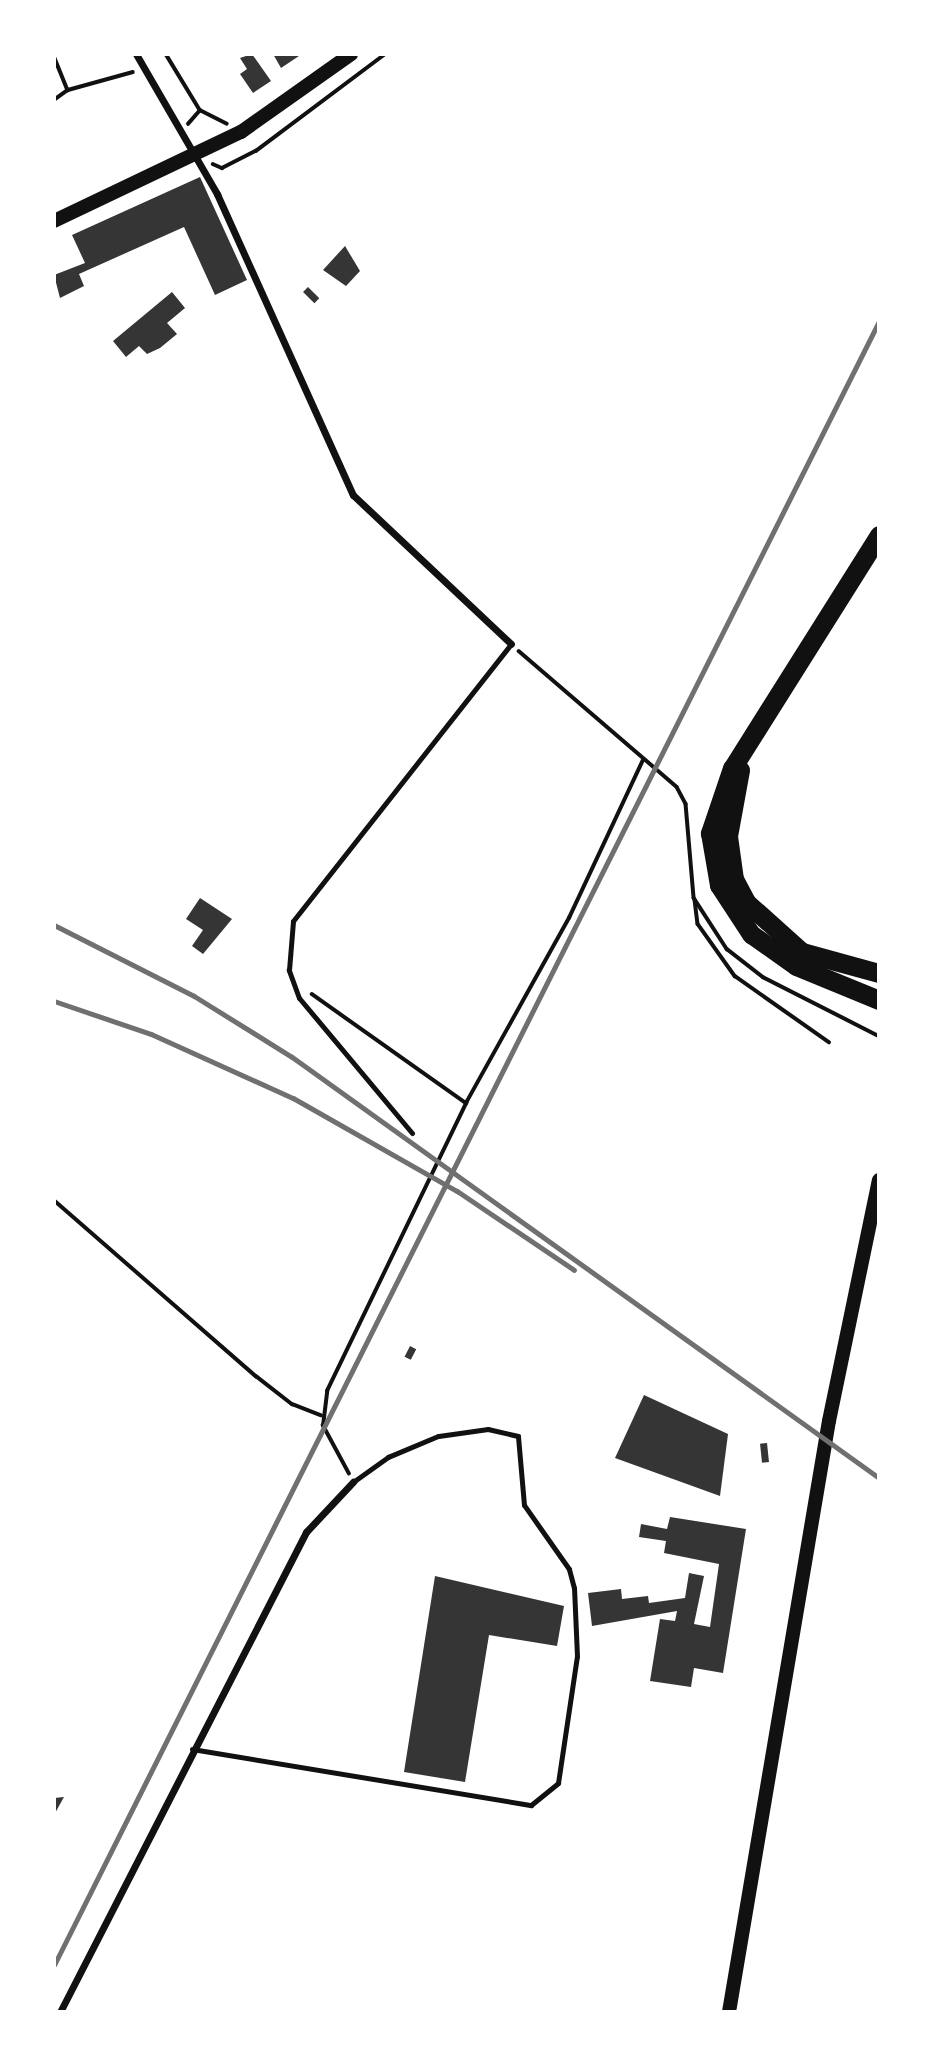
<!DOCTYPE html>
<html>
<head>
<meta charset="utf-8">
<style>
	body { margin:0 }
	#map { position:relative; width:933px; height:2066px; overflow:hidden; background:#fff; font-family:Arial,sans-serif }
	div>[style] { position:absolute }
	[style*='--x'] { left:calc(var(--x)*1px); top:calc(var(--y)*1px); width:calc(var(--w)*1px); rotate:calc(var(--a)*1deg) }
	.building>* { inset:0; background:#353535; transform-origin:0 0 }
	.path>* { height:3.5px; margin:-1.75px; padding:0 1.75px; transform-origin:1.75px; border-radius:1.75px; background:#111 }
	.service>* { height:5px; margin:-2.5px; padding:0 2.5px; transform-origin:2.5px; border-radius:2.5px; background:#111 }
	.minor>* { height:7px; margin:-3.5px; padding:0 3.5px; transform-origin:3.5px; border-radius:3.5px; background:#111 }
	.secondary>* { height:14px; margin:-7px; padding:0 7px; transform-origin:7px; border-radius:7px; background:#111 }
	.motorway>* { height:19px; margin:-9.5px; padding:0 9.5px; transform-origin:9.5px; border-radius:9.5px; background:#111 }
	.rail>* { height:5px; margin:-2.5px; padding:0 2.5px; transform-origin:2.5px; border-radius:2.5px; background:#707070 }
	span { translate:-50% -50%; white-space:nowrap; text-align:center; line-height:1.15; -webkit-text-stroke:5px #fff; paint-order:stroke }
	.frame { position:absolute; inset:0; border:56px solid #fff; pointer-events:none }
</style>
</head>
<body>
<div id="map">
	<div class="building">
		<div style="clip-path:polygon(252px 54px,271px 81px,253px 93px,240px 74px,247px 69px,240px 58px)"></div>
		<div style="clip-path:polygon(273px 54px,302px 54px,281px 68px)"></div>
		<div style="clip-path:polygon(200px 177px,247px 280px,215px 295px,184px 227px,79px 274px,84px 286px,60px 298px,54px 275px,85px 263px,72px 235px)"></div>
		<div style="clip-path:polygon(345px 246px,360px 271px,346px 286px,323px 270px)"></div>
		<div style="left:308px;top:287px;width:16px;height:7px;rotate:45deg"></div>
		<div style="clip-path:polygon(172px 292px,185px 308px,167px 323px,177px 334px,160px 348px,147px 354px,139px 346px,126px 357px,113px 341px)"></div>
		<div style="clip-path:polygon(200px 898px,232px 919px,203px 954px,192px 946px,203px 930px,186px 919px)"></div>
		<div style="left:410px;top:1346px;width:7px;height:12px;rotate:27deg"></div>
		<div style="clip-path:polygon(644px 1395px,728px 1434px,720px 1496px,615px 1458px)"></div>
		<div style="left:767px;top:1443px;width:19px;height:7px;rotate:84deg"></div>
		<div style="clip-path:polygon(670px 1517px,746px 1529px,723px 1673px,694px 1668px,691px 1687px,650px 1681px,660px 1619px,675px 1621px,677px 1611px,592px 1626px,588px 1593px,621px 1589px,622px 1599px,648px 1596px,649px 1603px,685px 1598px,689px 1573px,704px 1576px,694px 1624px,710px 1627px,719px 1564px,664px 1553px,666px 1541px,639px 1537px,641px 1524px,667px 1529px)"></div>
		<div style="clip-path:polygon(435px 1576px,564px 1606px,557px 1646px,489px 1635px,465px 1782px,404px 1772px)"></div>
		<div style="clip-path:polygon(64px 1797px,54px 1815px,54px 1798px)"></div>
	</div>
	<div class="path">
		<div style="--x:166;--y:54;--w:66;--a:58.7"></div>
		<div style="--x:200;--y:110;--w:30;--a:27"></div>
		<div style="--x:54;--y:56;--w:37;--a:68"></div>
		<div style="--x:68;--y:90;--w:67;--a:-15.5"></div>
		<div style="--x:54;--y:100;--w:17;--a:-36"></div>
		<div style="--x:188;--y:124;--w:18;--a:-49"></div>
		<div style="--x:213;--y:164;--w:10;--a:24"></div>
		<div style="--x:222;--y:168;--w:38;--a:-27"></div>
		<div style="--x:256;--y:151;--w:161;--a:-36.9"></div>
		<div style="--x:519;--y:651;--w:208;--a:40.7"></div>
		<div style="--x:677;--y:787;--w:19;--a:62"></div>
		<div style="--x:686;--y:804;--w:94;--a:85.1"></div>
		<div style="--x:694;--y:898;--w:61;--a:57.1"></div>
		<div style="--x:727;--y:949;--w:46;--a:37.9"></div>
		<div style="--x:763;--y:977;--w:130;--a:27"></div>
		<div style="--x:695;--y:900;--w:24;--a:83"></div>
		<div style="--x:698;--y:924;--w:64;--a:54.6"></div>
		<div style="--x:735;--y:976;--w:115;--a:35.1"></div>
		<div style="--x:312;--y:994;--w:189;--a:35.3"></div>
		<div style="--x:54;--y:1200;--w:268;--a:41.1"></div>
		<div style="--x:256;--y:1376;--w:46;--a:37.9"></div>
		<div style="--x:292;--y:1404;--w:31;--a:21"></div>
		<div style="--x:349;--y:1474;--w:55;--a:-118.4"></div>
		<div style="--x:323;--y:1426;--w:35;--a:-83"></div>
		<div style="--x:327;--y:1391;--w:320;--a:-64.2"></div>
		<div style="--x:466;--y:1103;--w:212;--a:-60.9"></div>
		<div style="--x:569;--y:918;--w:174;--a:-64.9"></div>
	</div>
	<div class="service">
		<div style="--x:412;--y:1133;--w:176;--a:-129.9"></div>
		<div style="--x:299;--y:998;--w:30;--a:-110"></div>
		<div style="--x:289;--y:970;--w:49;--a:-85.3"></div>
		<div style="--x:293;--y:921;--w:352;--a:-51.8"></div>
		<div style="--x:192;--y:1749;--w:344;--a:9.4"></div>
		<div style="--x:531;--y:1805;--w:35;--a:-39"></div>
		<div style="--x:558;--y:1783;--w:128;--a:-81.5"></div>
		<div style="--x:577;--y:1656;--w:68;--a:-92.5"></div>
		<div style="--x:574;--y:1588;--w:20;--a:-105"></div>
		<div style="--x:569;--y:1569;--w:78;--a:-125.1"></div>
		<div style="--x:524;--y:1505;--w:69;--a:-95"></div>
		<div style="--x:518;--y:1436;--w:31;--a:-167"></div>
		<div style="--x:488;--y:1429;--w:50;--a:172"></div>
		<div style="--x:438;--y:1436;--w:54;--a:157.2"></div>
		<div style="--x:388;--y:1457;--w:43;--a:144.5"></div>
	</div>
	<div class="minor">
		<div style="--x:136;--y:54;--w:162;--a:59.9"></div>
		<div style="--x:217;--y:194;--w:330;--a:65.7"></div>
		<div style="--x:353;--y:495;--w:217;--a:43.3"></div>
		<div style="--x:60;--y:2012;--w:539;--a:-62.86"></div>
		<div style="--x:306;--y:1532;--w:69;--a:-46.8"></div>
	</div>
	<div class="secondary">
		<div style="--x:54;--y:221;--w:207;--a:-25.5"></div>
		<div style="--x:241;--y:132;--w:135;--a:-35.3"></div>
		<div style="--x:729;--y:2012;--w:599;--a:-80.4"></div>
		<div style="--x:829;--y:1421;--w:246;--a:-78.3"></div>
	</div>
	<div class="motorway">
		<div style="--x:879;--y:535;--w:275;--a:122.2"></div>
		<div style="--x:732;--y:768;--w:69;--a:108.7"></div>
		<div style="--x:710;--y:833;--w:53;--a:80.2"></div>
		<div style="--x:719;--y:885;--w:59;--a:56.9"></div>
		<div style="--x:751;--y:934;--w:55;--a:35.4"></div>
		<div style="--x:796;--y:966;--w:90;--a:22.3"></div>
		<div style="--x:740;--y:770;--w:67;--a:100.3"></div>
		<div style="--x:728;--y:836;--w:43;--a:82.1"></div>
		<div style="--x:734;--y:879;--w:26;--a:62"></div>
		<div style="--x:746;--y:902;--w:75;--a:41.8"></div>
		<div style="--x:802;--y:952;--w:80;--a:15.3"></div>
	</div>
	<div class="rail">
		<div style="--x:54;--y:925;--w:157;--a:26.9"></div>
		<div style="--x:194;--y:996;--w:115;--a:31.9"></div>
		<div style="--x:292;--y:1057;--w:722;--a:35.65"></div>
		<div style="--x:54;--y:1001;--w:102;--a:18.8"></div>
		<div style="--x:151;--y:1034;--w:156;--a:24.3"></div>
		<div style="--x:293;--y:1098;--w:189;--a:29.6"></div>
		<div style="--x:457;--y:1191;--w:141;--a:34"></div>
		<div style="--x:54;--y:1965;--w:1839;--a:-63.35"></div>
	</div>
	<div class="frame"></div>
</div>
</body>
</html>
